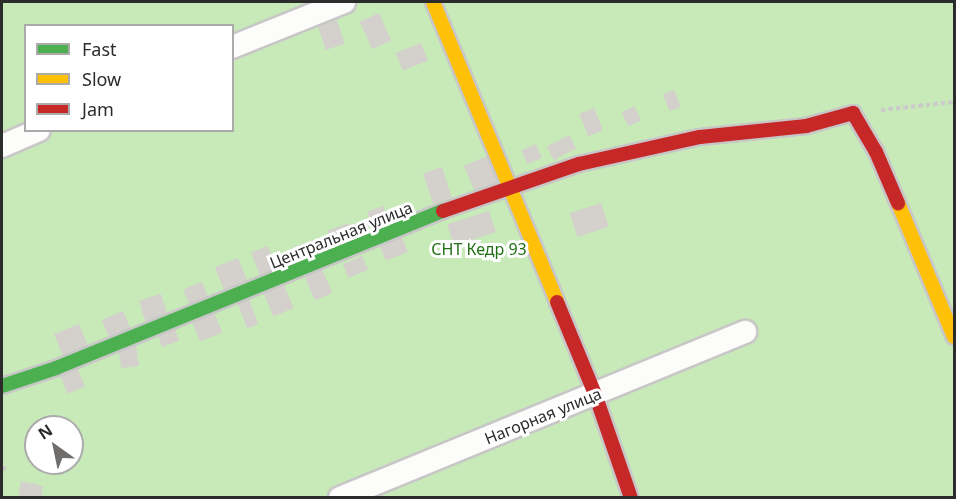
<!DOCTYPE html>
<html>
<head>
<meta charset="utf-8">
<style>
	body { margin:0 }
	#map { position:relative; width:956px; height:499px; overflow:hidden; background:#ebe8e2; font-family:"Noto Sans",sans-serif }
	div>[style] { position:absolute }
	[style*='--x'] { left:calc(var(--x)*1px); top:calc(var(--y)*1px); width:calc(var(--w)*1px); rotate:calc(var(--a)*1deg) }
	.green>* { inset:0; background:#c8e9b8 }
	.building>* { inset:0; background:#d4d1cd; transform-origin:0 0 }
	.path>* { height:4px; margin-top:-2px; transform-origin:0; background:repeating-linear-gradient(90deg,#cacac9 0 4.5px,transparent 0 7.5px) }
	.roads { filter:drop-shadow(2px 0 #c8c7c7) drop-shadow(-2px 0 #c8c7c7) drop-shadow(0 2px #c8c7c7) drop-shadow(0 -2px #c8c7c7) }
	.street>* { height:22px; margin:-11px; padding:0 11px; transform-origin:11px; border-radius:11px; background:#fcfcfb }
	.fast>* { height:14px; margin:-7px; padding:0 7px; transform-origin:7px; border-radius:7px; background:#4caf50 }
	.slow>* { height:14px; margin:-7px; padding:0 7px; transform-origin:7px; border-radius:7px; background:#ffc107 }
	.jam>* { height:14px; margin:-7px; padding:0 7px; transform-origin:7px; border-radius:7px; background:#c62828 }
	span { translate:-50% -50%; white-space:nowrap; text-align:center; line-height:1.15; -webkit-text-stroke:6px #fff; paint-order:stroke }
	.street-label { font-size:16px; color:#2c2c2c }
	.park-label { font-size:16px; color:#217015 }
	.frame { position:absolute; inset:0; border:3px solid #2c2c2c; pointer-events:none }
	.legend { position:absolute; left:24px; top:24px; width:210px; height:108px; box-sizing:border-box; background:#fff; border:2px solid #ababab; margin:0; padding:8px 10px; list-style:none; font-size:18px; color:#2c2c2c }
	.legend li { display:flex; align-items:center; gap:12px; height:30px }
	.legend b { width:30px; border:2px solid #ababab }
	.north { position:absolute; left:24px; top:415px; width:60px; height:60px; box-sizing:border-box; background:#fff; border:2px solid #ababab; border-radius:50%; rotate:327deg; font-size:16px; font-weight:700; line-height:24px; text-align:center; color:#2c2c2c }
	.north::after { content:''; display:block; margin:auto; width:21px; height:27px; background:#6f6e6c; clip-path:polygon(50% 0,100% 100%,50% 72%,0 100%) }
</style>
</head>
<body>
<div id="map">
	<div class="green">
		<div style="clip-path:polygon(evenodd,2px 2px,954px 2px,954px 497px,2px 497px,2px 2px,26px 26px,232px 26px,232px 130px,26px 130px,26px 26px,2px 2px,36px 427px,72px 427px,72px 463px,36px 463px,36px 427px)"></div>
	</div>
	<div class="building">
		<div style="left:379px;top:13px;width:30px;height:21px;rotate:66deg"></div>
		<div style="left:337px;top:20px;width:25px;height:20px;rotate:72deg"></div>
		<div style="left:421px;top:43px;width:19px;height:27px;rotate:69deg"></div>
		<div style="left:674px;top:90px;width:18px;height:12px;rotate:68deg"></div>
		<div style="left:634px;top:106px;width:16px;height:14px;rotate:63deg"></div>
		<div style="left:594px;top:108px;width:24px;height:16px;rotate:68deg"></div>
		<div style="left:569px;top:135px;width:15px;height:25px;rotate:62deg"></div>
		<div style="left:536px;top:144px;width:15px;height:16px;rotate:67deg"></div>
		<div style="left:487px;top:156px;width:28px;height:25px;rotate:67deg"></div>
		<div style="left:442px;top:167px;width:32px;height:20px;rotate:72deg"></div>
		<div style="left:601px;top:203px;width:25px;height:33px;rotate:72deg"></div>
		<div style="left:383px;top:206px;width:17px;height:17px;rotate:69deg"></div>
		<div style="left:489px;top:211px;width:22px;height:44px;rotate:72deg"></div>
		<div style="left:349px;top:223px;width:15px;height:23px;rotate:70deg"></div>
		<div style="left:402px;top:237px;width:16px;height:24px;rotate:68deg"></div>
		<div style="left:310px;top:241px;width:14px;height:18px;rotate:69deg"></div>
		<div style="left:268px;top:246px;width:25px;height:18px;rotate:69deg"></div>
		<div style="left:362px;top:256px;width:15px;height:21px;rotate:67deg"></div>
		<div style="left:238px;top:258px;width:24px;height:25px;rotate:68deg"></div>
		<div style="left:322px;top:269px;width:26px;height:19px;rotate:67deg"></div>
		<div style="left:202px;top:282px;width:16px;height:20px;rotate:68deg"></div>
		<div style="left:284px;top:285px;width:25px;height:22px;rotate:67deg"></div>
		<div style="left:161px;top:294px;width:21px;height:23px;rotate:73deg"></div>
		<div style="left:249px;top:299px;width:27px;height:12px;rotate:70deg"></div>
		<div style="left:123px;top:311px;width:23px;height:23px;rotate:67deg"></div>
		<div style="left:214px;top:312px;width:22px;height:24px;rotate:68deg"></div>
		<div style="left:79px;top:324px;width:27px;height:27px;rotate:68deg"></div>
		<div style="left:175px;top:329px;width:13px;height:18px;rotate:72deg"></div>
		<div style="left:136px;top:345px;width:21px;height:18px;rotate:82deg"></div>
		<div style="left:77px;top:367px;width:21px;height:19px;rotate:67deg"></div>
		<div style="clip-path:polygon(21px 481px,43px 486px,41px 498px,18px 498px)"></div>
	</div>
	<div class="path">
		<div style="--x:881;--y:110;--w:73;--a:-6.3"></div>
		<div style="--x:2;--y:468;--w:5;--a:11"></div>
	</div>
	<div class="roads">
		<div class="street">
			<div style="--x:232;--y:47;--w:121;--a:-21.9"></div>
			<div style="--x:2;--y:146;--w:40;--a:-23.4"></div>
			<div style="--x:340;--y:498;--w:438;--a:-22.3"></div>
		</div>
		<div class="fast">
			<div style="--x:2;--y:386;--w:57;--a:-18.4"></div>
			<div style="--x:56;--y:368;--w:418;--a:-22.1"></div>
		</div>
		<div class="slow">
			<div style="--x:433;--y:2;--w:325;--a:67.5"></div>
			<div style="--x:898;--y:203;--w:145;--a:67.3"></div>
		</div>
		<div class="jam">
			<div style="--x:443;--y:211;--w:144;--a:-19.1"></div>
			<div style="--x:579;--y:164;--w:124;--a:-12.6"></div>
			<div style="--x:700;--y:137;--w:107;--a:-5.9"></div>
			<div style="--x:806;--y:126;--w:49;--a:-15.5"></div>
			<div style="--x:853;--y:113;--w:45;--a:59.5"></div>
			<div style="--x:876;--y:152;--w:56;--a:66.7"></div>
			<div style="--x:557;--y:302;--w:100;--a:67.6"></div>
			<div style="--x:595;--y:394;--w:110;--a:70.9"></div>
		</div>
	</div>
	<div class="street-label">
		<span style="left:341px;top:235px;rotate:-22deg">Центральная улица</span>
		<span style="left:543px;top:416px;rotate:-22deg">Нагорная улица</span>
	</div>
	<div class="park-label">
		<span style="left:479px;top:249px">СНТ Кедр 93</span>
	</div>
	<div class="frame"></div>
	<ul class="legend">
	<li><b style="height:8px;background:#4caf50"></b>Fast</li>
	<li><b style="height:8px;background:#ffc107"></b>Slow</li>
	<li><b style="height:8px;background:#c62828"></b>Jam</li>
	</ul>
	<div class="north">N</div>
</div>
</body>
</html>
